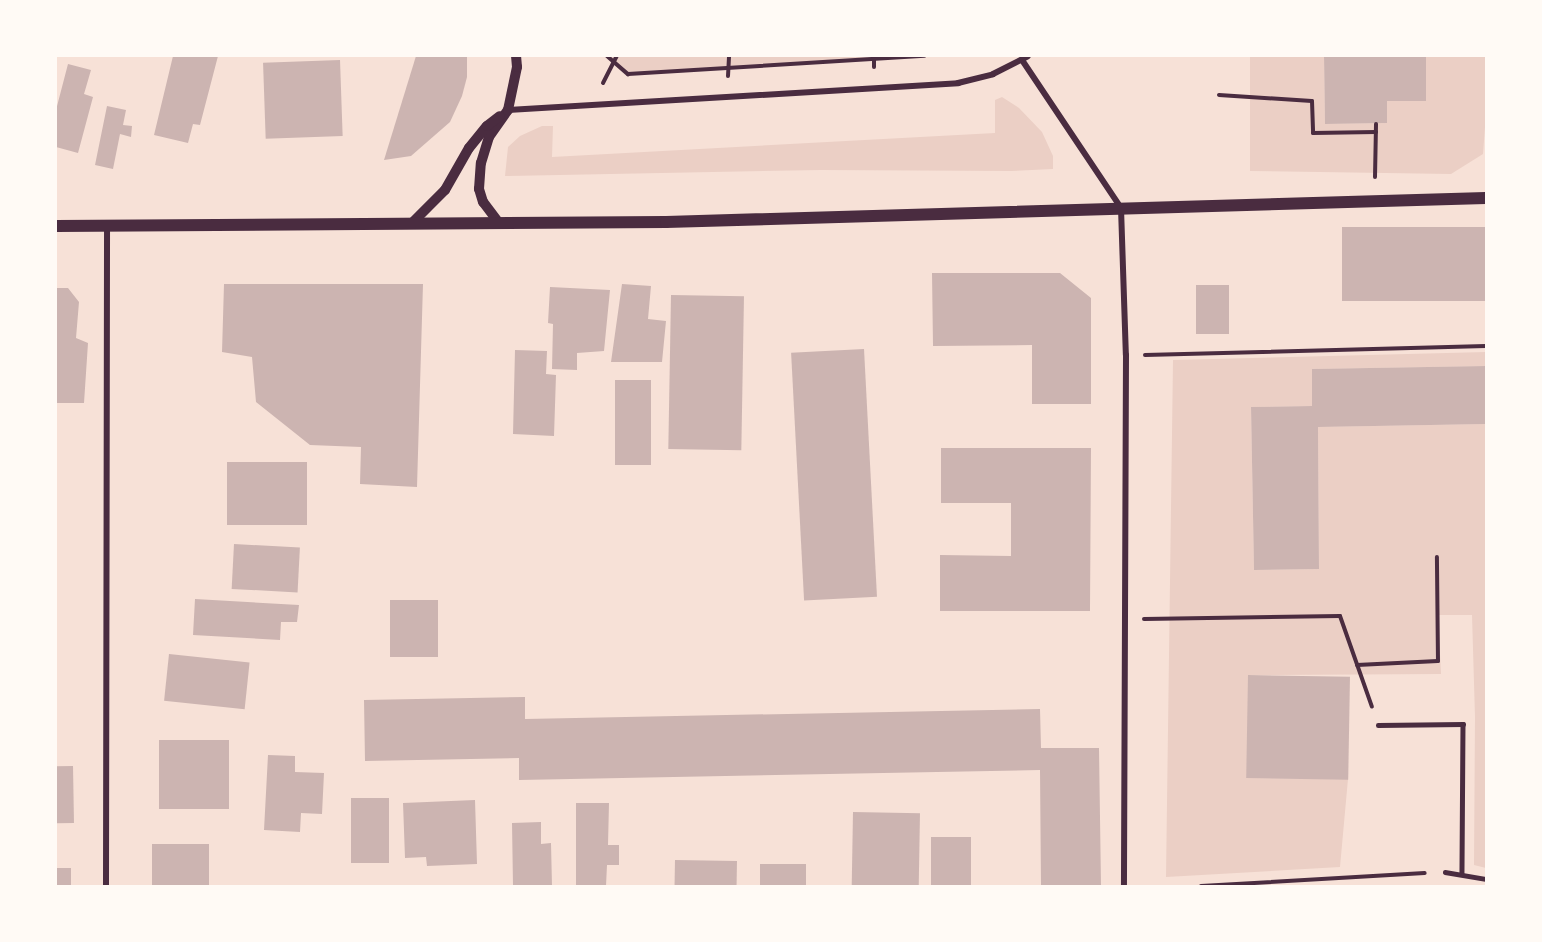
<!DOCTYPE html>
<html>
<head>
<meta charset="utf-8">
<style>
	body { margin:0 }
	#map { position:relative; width:1542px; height:942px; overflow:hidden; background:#f7e1d7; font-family:Poppins,sans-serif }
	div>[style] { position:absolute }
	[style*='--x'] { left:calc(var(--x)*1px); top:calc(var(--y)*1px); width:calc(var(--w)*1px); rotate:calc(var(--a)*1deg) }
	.green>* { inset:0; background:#ebcfc5 }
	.building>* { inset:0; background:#ccb4b1; transform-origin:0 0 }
	.path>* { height:4px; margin:-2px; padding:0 2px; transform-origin:2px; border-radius:2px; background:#4a2c40 }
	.service>* { height:4.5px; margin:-2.25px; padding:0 2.25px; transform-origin:2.25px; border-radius:2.25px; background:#4a2c40 }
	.minor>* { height:6px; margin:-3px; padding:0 3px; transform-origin:3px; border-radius:3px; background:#4a2c40 }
	.tertiary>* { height:10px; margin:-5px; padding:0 5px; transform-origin:5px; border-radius:5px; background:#4a2c40 }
	.secondary>* { height:12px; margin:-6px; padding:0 6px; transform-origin:6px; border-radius:6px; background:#4a2c40 }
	span { translate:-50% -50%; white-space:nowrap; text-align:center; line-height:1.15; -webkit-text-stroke:5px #fffaf5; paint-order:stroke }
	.frame { position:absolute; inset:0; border:57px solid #fffaf5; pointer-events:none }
</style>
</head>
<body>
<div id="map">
	<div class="green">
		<div style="clip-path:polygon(607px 56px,924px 56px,628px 74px)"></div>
		<div style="clip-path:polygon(1250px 56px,1324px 56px,1325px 124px,1387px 123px,1387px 101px,1426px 100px,1426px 56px,1485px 56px,1486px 114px,1483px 154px,1451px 174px,1250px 171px)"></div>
		<div style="clip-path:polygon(1002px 97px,1019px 108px,1042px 132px,1053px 156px,1053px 169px,1011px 171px,821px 170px,505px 176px,508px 147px,520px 136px,542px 126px,553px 126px,552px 157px,995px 133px,995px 100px)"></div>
		<div style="clip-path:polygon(1486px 352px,1486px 366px,1312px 369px,1312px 406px,1251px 407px,1254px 570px,1319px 569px,1318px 427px,1486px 424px,1486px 868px,1474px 865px,1475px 717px,1472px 615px,1438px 615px,1441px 674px,1248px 675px,1248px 778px,1348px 779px,1340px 867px,1166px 877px,1173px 360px)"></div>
	</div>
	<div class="building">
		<div style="clip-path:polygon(173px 56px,218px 56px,200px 125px,193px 124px,188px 143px,154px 135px)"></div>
		<div style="clip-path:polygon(416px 56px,467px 56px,467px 77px,462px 96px,450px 122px,411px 156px,384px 160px)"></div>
		<div style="clip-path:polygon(1324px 56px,1426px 56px,1426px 101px,1387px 101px,1387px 123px,1325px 124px)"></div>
		<div style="left:340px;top:60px;width:76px;height:77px;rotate:88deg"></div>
		<div style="clip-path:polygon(68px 64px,91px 70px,84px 94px,93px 97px,78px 153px,56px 147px,56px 110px)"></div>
		<div style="clip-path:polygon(107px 106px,126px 110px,123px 125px,132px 126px,131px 137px,120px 134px,113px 169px,95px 165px)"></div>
		<div style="left:1486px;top:227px;width:74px;height:144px;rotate:90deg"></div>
		<div style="clip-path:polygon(932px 273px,1060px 273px,1091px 298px,1091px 404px,1032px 404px,1032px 345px,933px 346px)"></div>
		<div style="clip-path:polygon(224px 284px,423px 284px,417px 487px,360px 484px,361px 447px,310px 445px,256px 402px,252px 357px,222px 352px)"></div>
		<div style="clip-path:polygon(622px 284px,651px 286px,648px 319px,666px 321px,662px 362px,611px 362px)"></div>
		<div style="left:1196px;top:285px;width:33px;height:49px"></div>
		<div style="clip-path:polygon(550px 287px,610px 290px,604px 351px,577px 353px,577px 370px,552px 369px,553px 324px,548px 323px)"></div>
		<div style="clip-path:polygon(56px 288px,68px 288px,79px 302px,76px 338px,88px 343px,84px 403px,56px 403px)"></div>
		<div style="left:671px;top:295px;width:73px;height:154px;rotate:1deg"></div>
		<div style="left:864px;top:349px;width:248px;height:73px;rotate:87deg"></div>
		<div style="clip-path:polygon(515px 350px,547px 351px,546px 374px,556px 375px,554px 436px,513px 434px)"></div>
		<div style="clip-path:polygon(1486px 366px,1486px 424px,1318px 427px,1319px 569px,1254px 570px,1251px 407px,1312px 406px,1312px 369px)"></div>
		<div style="left:615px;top:380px;width:36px;height:85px"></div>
		<div style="clip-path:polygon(941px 448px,1091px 448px,1090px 611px,940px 611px,940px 555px,1011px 556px,1011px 503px,941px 503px)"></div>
		<div style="left:227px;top:462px;width:80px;height:63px"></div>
		<div style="left:234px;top:544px;width:66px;height:45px;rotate:3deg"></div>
		<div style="clip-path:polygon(195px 599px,299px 605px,297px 622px,281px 622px,280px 640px,193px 635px)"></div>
		<div style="left:390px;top:600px;width:48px;height:57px"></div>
		<div style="left:169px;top:654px;width:81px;height:47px;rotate:6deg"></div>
		<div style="left:1248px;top:675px;width:102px;height:103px;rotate:1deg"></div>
		<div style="clip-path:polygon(525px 697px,525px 719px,1040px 709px,1041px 748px,1099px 748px,1101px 886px,1041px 886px,1040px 770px,519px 780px,519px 758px,365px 761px,364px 700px)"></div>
		<div style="left:159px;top:740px;width:70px;height:69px"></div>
		<div style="clip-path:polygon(268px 755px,295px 756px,295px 772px,324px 773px,322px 814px,301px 813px,300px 832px,264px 830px)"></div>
		<div style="left:73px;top:766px;width:57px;height:17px;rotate:89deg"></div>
		<div style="left:351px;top:798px;width:38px;height:65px"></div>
		<div style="clip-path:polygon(475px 800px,477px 864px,427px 866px,426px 857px,405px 858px,403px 803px)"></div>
		<div style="clip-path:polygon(576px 803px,609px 803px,608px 845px,619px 845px,619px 865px,607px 865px,606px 886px,576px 886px)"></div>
		<div style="left:853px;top:812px;width:67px;height:74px;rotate:1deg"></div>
		<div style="clip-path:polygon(541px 822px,541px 844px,551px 843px,552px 886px,513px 886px,512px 823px)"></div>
		<div style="left:931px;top:837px;width:40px;height:49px"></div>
		<div style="left:152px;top:844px;width:57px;height:42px"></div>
		<div style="left:675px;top:860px;width:62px;height:26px;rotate:1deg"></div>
		<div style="left:760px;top:864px;width:46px;height:22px"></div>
		<div style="left:56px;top:868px;width:15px;height:18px"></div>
	</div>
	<div class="path">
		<div style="--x:607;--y:56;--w:28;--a:41"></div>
		<div style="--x:628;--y:74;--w:297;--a:-3.5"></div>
		<div style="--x:874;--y:56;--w:11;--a:90"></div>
		<div style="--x:728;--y:76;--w:20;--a:-87"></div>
		<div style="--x:603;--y:83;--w:30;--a:-63"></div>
		<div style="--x:1219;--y:95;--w:93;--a:3.7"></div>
		<div style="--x:1312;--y:101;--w:32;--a:88"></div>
		<div style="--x:1313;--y:133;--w:63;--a:-0.9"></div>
		<div style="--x:1375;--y:177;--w:53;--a:-88.9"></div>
		<div style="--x:1145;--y:355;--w:341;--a:-1.5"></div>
		<div style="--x:1144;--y:619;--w:196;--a:-0.9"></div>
		<div style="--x:1340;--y:616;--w:96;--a:70.6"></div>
		<div style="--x:1357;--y:665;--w:81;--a:-2.8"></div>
		<div style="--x:1438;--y:661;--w:104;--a:-90.6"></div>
		<div style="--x:1201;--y:886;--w:224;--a:-3.3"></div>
	</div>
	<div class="service">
		<div style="--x:1378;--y:725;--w:85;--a:-0.7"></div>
		<div style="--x:1463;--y:724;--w:149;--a:90.4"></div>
		<div style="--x:1445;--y:872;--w:42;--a:9.7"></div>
	</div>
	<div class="minor">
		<div style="--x:1022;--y:60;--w:178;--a:56.2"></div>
		<div style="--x:1121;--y:208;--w:147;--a:88.1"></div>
		<div style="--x:1126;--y:355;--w:531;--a:90.22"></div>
		<div style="--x:508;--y:110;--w:451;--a:-3.4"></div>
		<div style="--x:958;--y:83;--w:36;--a:-14"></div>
		<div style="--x:993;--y:74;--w:39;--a:-27"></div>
		<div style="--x:106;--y:886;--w:660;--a:-89.91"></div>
	</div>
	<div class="tertiary">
		<div style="--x:499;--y:223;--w:26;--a:-127"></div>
		<div style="--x:483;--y:202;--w:14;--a:-107"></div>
		<div style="--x:479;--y:189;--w:26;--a:-86"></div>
		<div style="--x:481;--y:163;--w:27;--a:-73"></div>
		<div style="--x:489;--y:137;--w:33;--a:-55"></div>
		<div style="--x:508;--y:110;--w:44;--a:-78.2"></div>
		<div style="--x:517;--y:67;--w:11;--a:-95"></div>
		<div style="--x:411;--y:224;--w:48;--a:-45"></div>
		<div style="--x:445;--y:190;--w:48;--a:-60.3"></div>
		<div style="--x:469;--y:148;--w:28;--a:-51"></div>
		<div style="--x:487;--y:126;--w:16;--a:-38"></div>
	</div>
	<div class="secondary">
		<div style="--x:56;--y:226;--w:610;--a:-0.38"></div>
		<div style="--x:666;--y:222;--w:820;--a:-1.68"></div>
	</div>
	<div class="frame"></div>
</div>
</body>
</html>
